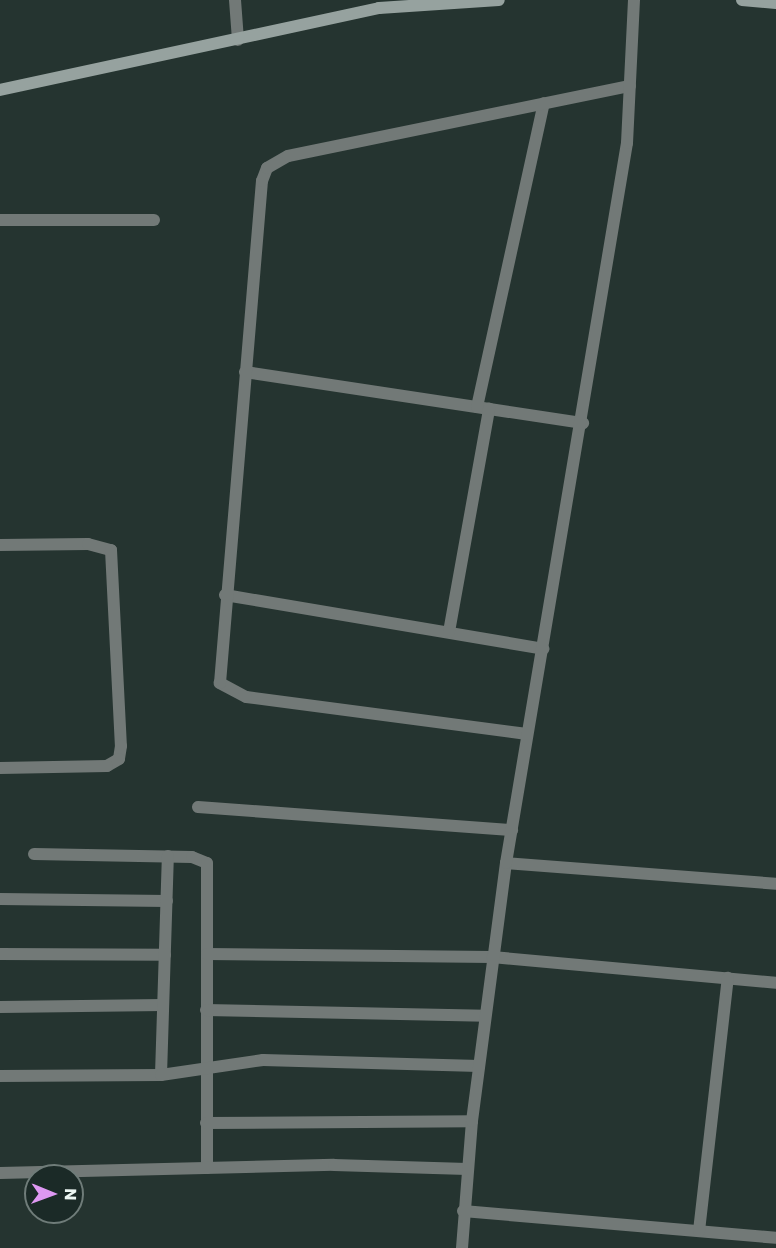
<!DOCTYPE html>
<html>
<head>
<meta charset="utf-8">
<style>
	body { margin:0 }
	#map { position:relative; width:776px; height:1248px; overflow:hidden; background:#253430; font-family:Poppins,sans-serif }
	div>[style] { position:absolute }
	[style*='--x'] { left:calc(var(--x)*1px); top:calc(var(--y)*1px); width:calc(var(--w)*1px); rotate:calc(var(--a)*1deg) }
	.street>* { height:12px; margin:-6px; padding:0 6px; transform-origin:6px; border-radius:6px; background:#727977 }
	.secondary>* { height:12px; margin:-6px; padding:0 6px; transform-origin:6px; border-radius:6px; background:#96a29f }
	span { translate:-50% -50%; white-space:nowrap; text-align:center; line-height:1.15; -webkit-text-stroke:6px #1b2a27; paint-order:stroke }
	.north { position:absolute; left:24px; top:1164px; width:60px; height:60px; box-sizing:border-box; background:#1b2a27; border:2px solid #6f7c79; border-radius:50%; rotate:91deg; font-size:16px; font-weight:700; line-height:24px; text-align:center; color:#ecf6f3 }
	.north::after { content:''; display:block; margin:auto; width:21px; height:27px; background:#de98f2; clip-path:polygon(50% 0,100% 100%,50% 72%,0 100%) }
</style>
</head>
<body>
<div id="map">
	<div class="street">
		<div style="--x:235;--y:0;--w:40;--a:85.7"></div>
		<div style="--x:0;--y:220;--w:154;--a:0"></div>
		<div style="--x:245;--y:372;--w:342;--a:8.6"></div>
		<div style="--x:477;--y:407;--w:311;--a:-77.6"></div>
		<div style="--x:0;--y:545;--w:88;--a:-0.7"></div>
		<div style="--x:88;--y:544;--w:24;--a:15"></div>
		<div style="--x:111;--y:550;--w:196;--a:87.1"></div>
		<div style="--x:121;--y:746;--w:13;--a:99"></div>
		<div style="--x:119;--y:759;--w:14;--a:150"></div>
		<div style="--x:107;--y:766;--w:107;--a:178.9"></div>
		<div style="--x:225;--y:595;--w:323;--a:9.6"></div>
		<div style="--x:449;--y:632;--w:227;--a:-79.8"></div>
		<div style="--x:527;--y:734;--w:283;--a:-172.5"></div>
		<div style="--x:246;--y:697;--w:30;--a:-152"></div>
		<div style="--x:220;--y:683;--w:504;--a:-85.22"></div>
		<div style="--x:262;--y:181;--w:14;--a:-69"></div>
		<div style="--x:267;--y:168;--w:24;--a:-30"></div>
		<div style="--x:288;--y:156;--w:349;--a:-11.6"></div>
		<div style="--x:198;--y:807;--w:315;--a:4.2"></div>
		<div style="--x:34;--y:854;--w:158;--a:1.1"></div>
		<div style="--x:192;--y:857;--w:16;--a:22"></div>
		<div style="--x:207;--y:863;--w:305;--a:90"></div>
		<div style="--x:506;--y:863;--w:271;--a:4.4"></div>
		<div style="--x:0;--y:899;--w:167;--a:0.7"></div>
		<div style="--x:0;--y:954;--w:165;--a:0.3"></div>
		<div style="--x:207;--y:954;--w:285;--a:0.6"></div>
		<div style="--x:492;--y:957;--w:285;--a:5.2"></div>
		<div style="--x:0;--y:1007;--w:163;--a:-0.7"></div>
		<div style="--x:206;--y:1010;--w:279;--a:1.2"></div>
		<div style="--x:161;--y:1075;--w:219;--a:-88.2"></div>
		<div style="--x:0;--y:1076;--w:161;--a:-0.4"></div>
		<div style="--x:161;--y:1075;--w:103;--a:-8.4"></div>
		<div style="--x:263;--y:1060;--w:216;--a:1.6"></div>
		<div style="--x:206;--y:1123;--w:266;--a:-0.4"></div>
		<div style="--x:0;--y:1173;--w:334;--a:-1.4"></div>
		<div style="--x:334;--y:1165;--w:133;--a:1.7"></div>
		<div style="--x:463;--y:1211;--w:314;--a:4.9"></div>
		<div style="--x:699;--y:1231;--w:255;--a:-83.5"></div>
		<div style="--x:462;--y:1248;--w:127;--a:-85.5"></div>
		<div style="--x:472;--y:1121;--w:260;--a:-82.5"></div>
		<div style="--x:506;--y:863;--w:730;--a:-80.46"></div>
		<div style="--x:627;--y:143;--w:143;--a:-87.2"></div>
	</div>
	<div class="secondary">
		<div style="--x:742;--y:0;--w:34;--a:5"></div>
		<div style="--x:0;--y:90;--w:388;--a:-12.2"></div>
		<div style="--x:379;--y:8;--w:120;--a:-3.8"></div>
	</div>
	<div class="north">N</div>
</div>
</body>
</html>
